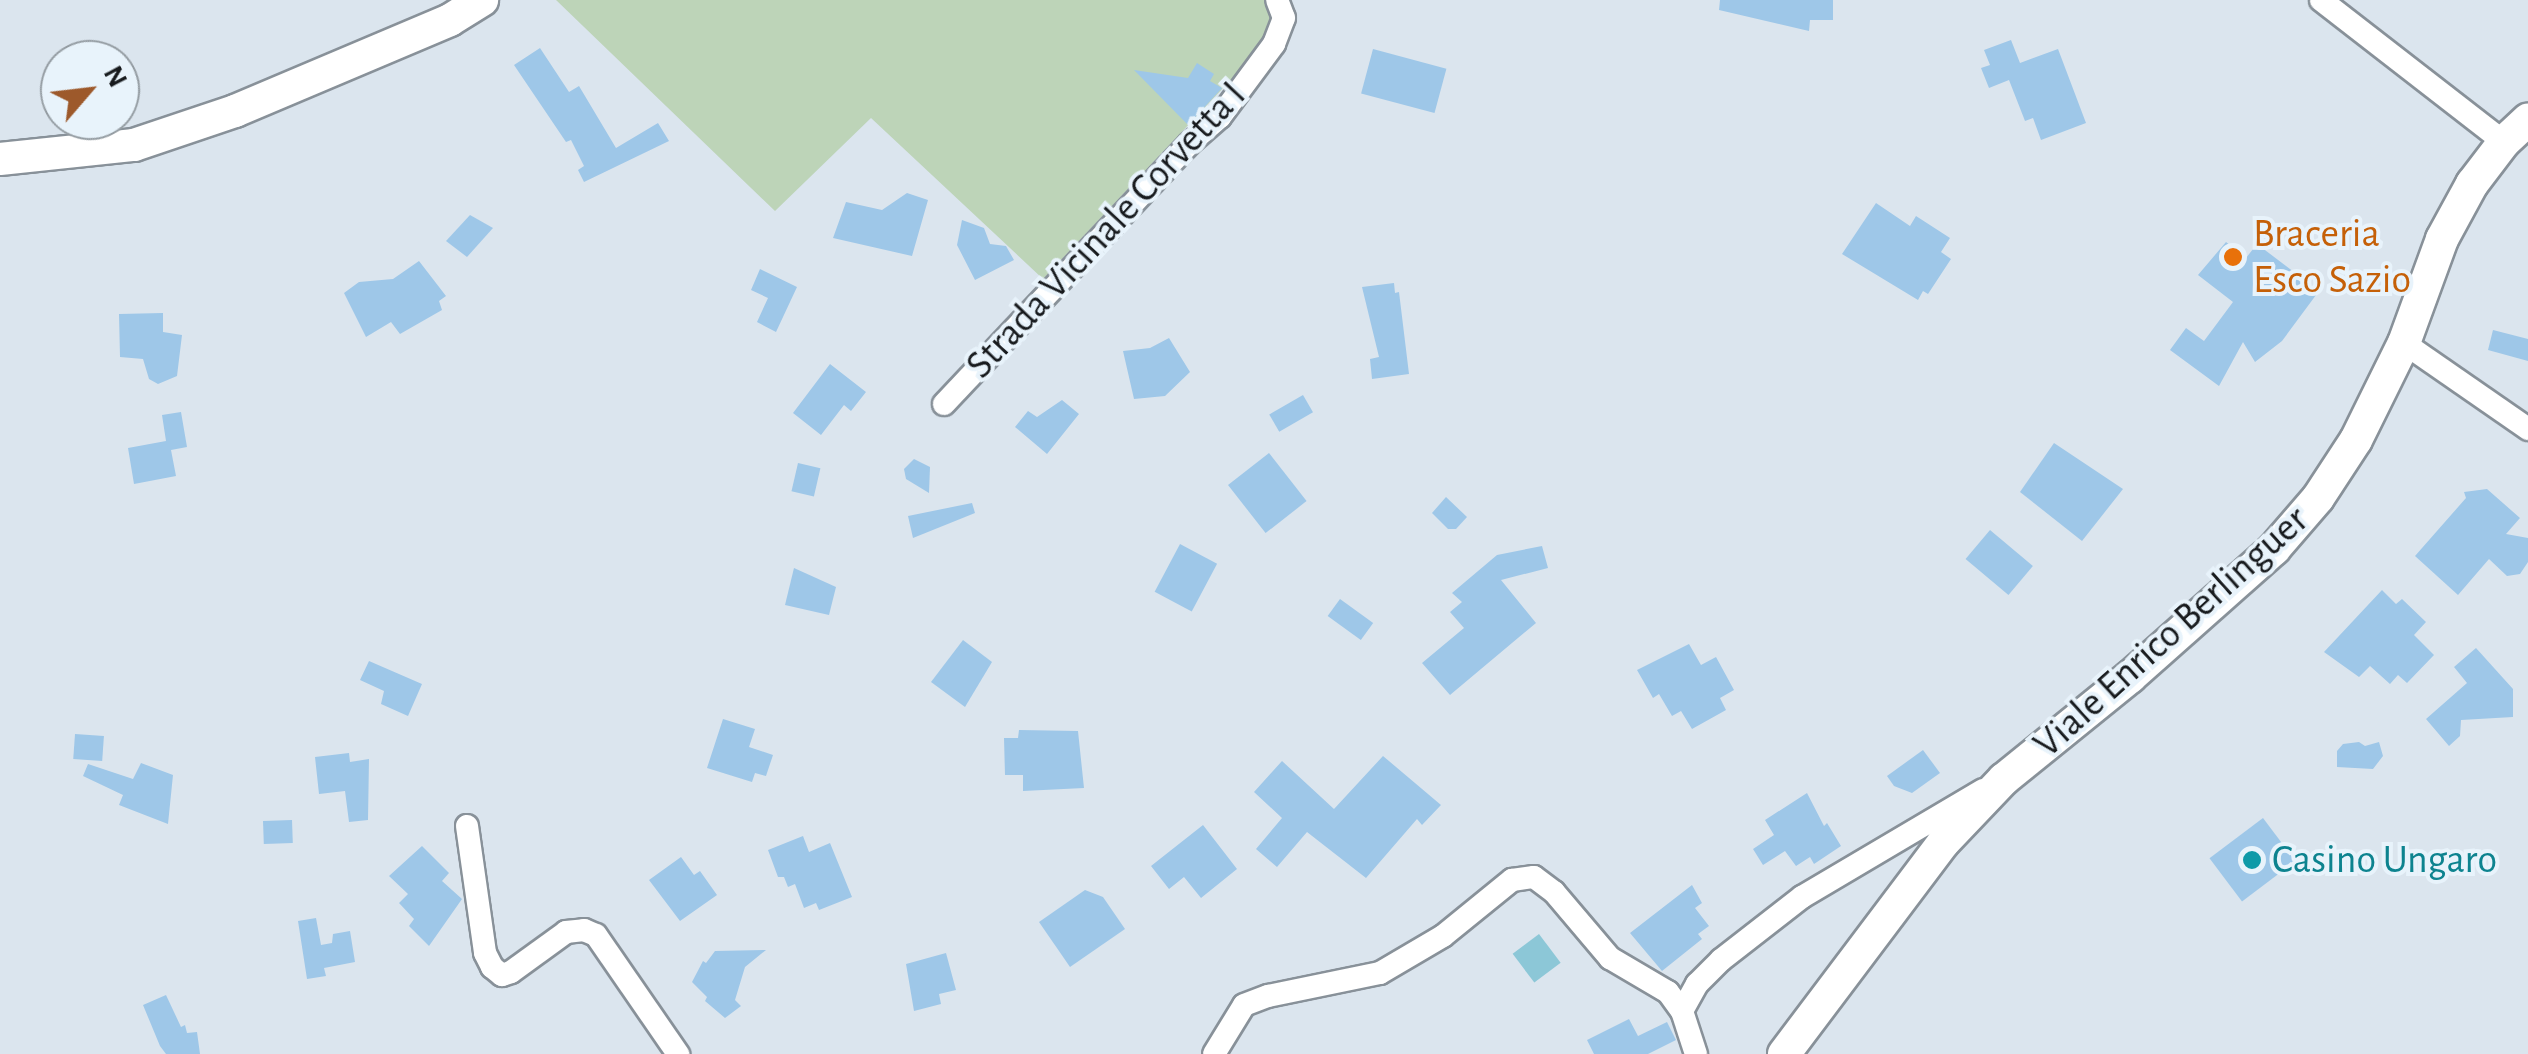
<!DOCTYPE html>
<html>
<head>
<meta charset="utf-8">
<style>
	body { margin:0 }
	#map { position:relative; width:2528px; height:1054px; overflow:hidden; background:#dbe5ee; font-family:"Alegreya Sans",sans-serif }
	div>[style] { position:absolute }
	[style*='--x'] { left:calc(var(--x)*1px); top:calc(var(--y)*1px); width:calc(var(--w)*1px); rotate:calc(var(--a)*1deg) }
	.green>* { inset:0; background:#bdd4b8 }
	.water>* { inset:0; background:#8cc7d7; transform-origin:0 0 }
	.building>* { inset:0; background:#9ec7e8; transform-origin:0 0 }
	.roads { filter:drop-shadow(2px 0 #889199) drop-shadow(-2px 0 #889199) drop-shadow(0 2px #889199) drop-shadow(0 -2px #889199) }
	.street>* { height:22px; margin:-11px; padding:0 11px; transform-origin:11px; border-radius:11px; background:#fff }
	.secondary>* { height:32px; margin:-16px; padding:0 16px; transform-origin:16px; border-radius:16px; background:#fff }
	.dots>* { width:28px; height:28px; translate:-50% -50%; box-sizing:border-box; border:5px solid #e8f3fb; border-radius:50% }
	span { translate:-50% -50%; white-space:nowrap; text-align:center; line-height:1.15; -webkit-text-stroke:8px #e8f3fb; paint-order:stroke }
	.street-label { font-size:40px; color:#171a1d }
	.food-label { font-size:40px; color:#c56008 }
	.left { translate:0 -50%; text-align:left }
	.culture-label { font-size:40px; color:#0d838f }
	.north { position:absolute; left:40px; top:40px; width:100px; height:100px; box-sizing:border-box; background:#e8f3fb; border:2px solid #949ca2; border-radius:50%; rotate:62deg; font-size:28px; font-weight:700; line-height:40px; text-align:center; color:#171a1d }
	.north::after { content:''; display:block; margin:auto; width:35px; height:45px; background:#9d592b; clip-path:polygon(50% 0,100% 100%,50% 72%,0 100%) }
</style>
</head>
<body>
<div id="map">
	<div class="green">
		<div style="clip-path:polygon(556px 0,1275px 0,1281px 11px,1259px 50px,1043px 279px,871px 118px,775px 211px)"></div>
	</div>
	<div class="water">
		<div style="left:1539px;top:934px;width:36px;height:33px;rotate:53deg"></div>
	</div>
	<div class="building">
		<div style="clip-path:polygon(1720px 0,1833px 0,1833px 20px,1810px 20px,1809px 31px,1719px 10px)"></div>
		<div style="clip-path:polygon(2011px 40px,2020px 63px,2058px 49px,2086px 123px,2041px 140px,2033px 118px,2025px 121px,2009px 80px,1989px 88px,1981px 68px,1990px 65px,1984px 50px)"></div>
		<div style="clip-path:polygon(540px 48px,569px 92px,579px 86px,616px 148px,658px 123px,669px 141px,584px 182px,578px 170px,584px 166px,571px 140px,566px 142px,514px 65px)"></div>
		<div style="left:1373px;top:49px;width:76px;height:46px;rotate:15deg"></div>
		<div style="clip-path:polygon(1197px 63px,1214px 74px,1210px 81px,1222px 88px,1188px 125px,1134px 70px,1188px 78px)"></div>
		<div style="clip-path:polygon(907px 193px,928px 200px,912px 256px,833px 238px,846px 202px,882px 210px)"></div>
		<div style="clip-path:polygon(1876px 203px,1910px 226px,1916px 216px,1950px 238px,1941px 252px,1951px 259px,1928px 294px,1923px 291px,1918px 300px,1842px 254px)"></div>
		<div style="clip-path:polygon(470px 215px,493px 228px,467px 257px,446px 241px)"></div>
		<div style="clip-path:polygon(962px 220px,984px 228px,990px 244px,1006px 246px,1014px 260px,975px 280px,957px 245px)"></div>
		<div style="clip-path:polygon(2226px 242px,2246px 258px,2257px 244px,2319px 291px,2282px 341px,2255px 362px,2243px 342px,2219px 386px,2170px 350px,2186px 328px,2204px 341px,2233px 302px,2198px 275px)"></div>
		<div style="clip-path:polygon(419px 261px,446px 296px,439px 301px,442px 310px,400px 334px,391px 322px,366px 337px,344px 293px,359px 282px,393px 279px)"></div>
		<div style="clip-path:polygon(760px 269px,797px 287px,776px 332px,757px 322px,768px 298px,751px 290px)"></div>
		<div style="clip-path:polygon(1394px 283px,1395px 293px,1399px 292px,1409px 374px,1372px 379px,1370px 359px,1379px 357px,1362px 287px)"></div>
		<div style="clip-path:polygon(163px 313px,163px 332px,182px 335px,177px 376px,158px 384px,149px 379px,143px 359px,120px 357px,119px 314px)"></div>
		<div style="clip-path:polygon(2493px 330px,2528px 339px,2528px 361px,2488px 350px)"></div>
		<div style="clip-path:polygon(1169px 338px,1190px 372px,1165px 396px,1134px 399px,1123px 351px,1150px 348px)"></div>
		<div style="clip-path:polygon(830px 364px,866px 392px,851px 411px,844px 405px,821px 435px,793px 413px)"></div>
		<div style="left:1303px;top:395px;width:20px;height:39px;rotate:60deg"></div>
		<div style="clip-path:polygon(1062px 400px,1079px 414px,1047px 454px,1015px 427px,1028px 411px,1037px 417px)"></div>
		<div style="clip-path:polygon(181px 412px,187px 447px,171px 450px,176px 476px,134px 484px,128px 448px,166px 441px,162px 415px)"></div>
		<div style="clip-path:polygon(2054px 443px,2123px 489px,2082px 541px,2020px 492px)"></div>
		<div style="left:1269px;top:453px;width:61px;height:52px;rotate:52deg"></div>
		<div style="clip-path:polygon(914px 459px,930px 467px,929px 493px,906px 479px,904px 469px)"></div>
		<div style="left:798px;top:463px;width:23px;height:29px;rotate:13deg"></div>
		<div style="clip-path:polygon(2487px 489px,2520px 518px,2506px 534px,2528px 538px,2528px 562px,2520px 574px,2507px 576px,2489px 559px,2458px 595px,2415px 556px,2466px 498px,2464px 492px)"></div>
		<div style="clip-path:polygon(1446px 497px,1467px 517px,1456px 529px,1448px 529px,1432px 513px)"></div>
		<div style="clip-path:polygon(972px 503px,975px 513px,913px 538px,908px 516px)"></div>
		<div style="left:1990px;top:530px;width:56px;height:38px;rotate:40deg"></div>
		<div style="left:1180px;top:544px;width:42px;height:54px;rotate:28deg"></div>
		<div style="clip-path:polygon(1542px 546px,1548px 568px,1501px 580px,1536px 623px,1450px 695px,1422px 663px,1464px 628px,1450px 612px,1462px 602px,1452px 593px,1497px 555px)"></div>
		<div style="clip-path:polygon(794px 568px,836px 587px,829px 615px,785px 605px)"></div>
		<div style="clip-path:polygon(2382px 590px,2396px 604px,2402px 599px,2426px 622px,2414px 635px,2434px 655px,2407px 683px,2398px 675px,2390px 684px,2370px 666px,2359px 677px,2324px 652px)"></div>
		<div style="left:1340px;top:599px;width:41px;height:21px;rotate:36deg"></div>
		<div style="clip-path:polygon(963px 640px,992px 662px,965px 707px,931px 682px)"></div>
		<div style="clip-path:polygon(1689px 644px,1701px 665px,1716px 657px,1734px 690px,1720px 698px,1726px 710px,1692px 729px,1681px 711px,1672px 716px,1659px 694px,1653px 698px,1637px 670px)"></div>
		<div style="clip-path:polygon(2476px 648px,2513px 689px,2513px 717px,2461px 720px,2460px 736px,2449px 746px,2426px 719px,2467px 683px,2454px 667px)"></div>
		<div style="clip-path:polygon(369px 661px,422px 684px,408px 716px,381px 704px,384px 691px,360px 680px)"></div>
		<div style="clip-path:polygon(723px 719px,755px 729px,749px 747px,773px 755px,766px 776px,755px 773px,752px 782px,707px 768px)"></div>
		<div style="clip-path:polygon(1019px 730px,1078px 731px,1084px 788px,1023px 791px,1023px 775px,1005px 775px,1004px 738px,1018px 738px)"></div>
		<div style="left:75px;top:734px;width:29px;height:25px;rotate:4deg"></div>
		<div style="clip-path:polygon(2359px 742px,2365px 746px,2379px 742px,2383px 756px,2373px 769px,2337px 767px,2337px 751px,2343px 744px)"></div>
		<div style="clip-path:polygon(1923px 750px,1940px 773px,1912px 793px,1894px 786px,1887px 776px)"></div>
		<div style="clip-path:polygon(349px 753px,350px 762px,369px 759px,368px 820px,349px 822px,345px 791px,319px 794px,315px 757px)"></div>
		<div style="clip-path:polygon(1383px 756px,1441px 805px,1422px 825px,1417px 819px,1366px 878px,1307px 832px,1277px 867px,1256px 849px,1282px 818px,1254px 792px,1282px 761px,1334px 809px)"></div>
		<div style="clip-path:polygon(141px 763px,173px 775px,168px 824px,119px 805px,123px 795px,83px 776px,88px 764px,133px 779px)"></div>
		<div style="clip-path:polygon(1807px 793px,1824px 826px,1827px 823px,1841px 846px,1814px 864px,1810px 857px,1796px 866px,1785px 851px,1763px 865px,1753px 849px,1774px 835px,1765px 820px)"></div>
		<div style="left:2263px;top:818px;width:54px;height:67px;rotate:53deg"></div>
		<div style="left:292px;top:820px;width:23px;height:29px;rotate:88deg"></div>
		<div style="clip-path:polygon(1203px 825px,1237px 869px,1201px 898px,1184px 877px,1169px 889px,1151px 866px)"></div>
		<div style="clip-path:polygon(803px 836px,809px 852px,830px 843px,852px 897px,819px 910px,816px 903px,804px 908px,795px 884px,788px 887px,784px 877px,778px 877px,768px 850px)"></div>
		<div style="clip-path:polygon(422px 846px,449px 873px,442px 881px,462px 899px,429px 946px,409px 926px,414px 919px,399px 903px,408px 894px,389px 876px)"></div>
		<div style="clip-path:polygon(681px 857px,694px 875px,700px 871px,717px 895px,680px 921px,649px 880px)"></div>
		<div style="clip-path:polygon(1692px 885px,1702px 903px,1695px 908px,1709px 926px,1698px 934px,1702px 939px,1662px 971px,1630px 933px)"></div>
		<div style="clip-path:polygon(1085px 890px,1103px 897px,1125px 929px,1070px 967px,1039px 922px)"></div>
		<div style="clip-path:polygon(316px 918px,321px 945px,332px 943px,333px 934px,350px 931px,355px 962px,324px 968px,326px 976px,307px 979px,298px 921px)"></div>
		<div style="clip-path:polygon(766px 950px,745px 967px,735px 1000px,741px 1006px,725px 1018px,705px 1001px,707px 997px,692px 982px,703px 961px,706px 963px,715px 951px)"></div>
		<div style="clip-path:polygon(946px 953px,956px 990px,939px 994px,941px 1004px,914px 1011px,906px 964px)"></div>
		<div style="clip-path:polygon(166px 995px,181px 1027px,185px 1025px,187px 1033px,197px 1032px,200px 1054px,166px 1054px,160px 1046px,143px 1005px)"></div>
		<div style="clip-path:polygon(1629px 1019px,1638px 1036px,1667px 1022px,1676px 1040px,1648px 1054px,1594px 1054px,1587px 1040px)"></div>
	</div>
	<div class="roads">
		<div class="street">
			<div style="--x:2321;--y:0;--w:232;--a:37.8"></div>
			<div style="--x:2404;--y:343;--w:151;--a:34.7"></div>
			<div style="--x:944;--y:404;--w:357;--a:-46.7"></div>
			<div style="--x:1189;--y:144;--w:41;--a:-41.1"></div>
			<div style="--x:1220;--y:117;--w:91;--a:-53.5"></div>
			<div style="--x:1274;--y:44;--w:28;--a:-69"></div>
			<div style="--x:1284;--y:18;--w:19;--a:-111"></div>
			<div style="--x:467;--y:826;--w:128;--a:81.9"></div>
			<div style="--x:485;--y:953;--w:16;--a:63"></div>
			<div style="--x:492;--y:967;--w:13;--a:39"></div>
			<div style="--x:502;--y:975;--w:9;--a:-18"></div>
			<div style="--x:511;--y:972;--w:68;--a:-36"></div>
			<div style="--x:566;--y:932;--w:18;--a:-6"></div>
			<div style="--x:584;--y:930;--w:13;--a:23"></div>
			<div style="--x:596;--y:935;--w:145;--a:55.4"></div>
			<div style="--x:1682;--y:1011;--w:45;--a:72"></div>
			<div style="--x:1214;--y:1054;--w:57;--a:-58.5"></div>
			<div style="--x:1244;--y:1005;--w:26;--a:-21"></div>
			<div style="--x:1268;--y:996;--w:114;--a:-11.6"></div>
			<div style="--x:1380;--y:973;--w:73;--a:-30.4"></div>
			<div style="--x:1443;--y:936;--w:89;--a:-39.1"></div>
			<div style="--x:1512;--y:880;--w:22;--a:-8"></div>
			<div style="--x:1534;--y:877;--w:25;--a:37"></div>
			<div style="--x:1554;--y:892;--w:87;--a:49.7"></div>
			<div style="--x:1610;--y:958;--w:67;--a:30.4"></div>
			<div style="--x:1668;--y:992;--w:24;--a:54"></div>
			<div style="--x:1682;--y:1011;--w:31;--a:-61"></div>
			<div style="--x:1697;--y:984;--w:34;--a:-45"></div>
			<div style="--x:1721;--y:960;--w:103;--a:-37.9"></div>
			<div style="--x:1802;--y:897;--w:210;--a:-30.6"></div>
		</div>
		<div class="secondary">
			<div style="--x:0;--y:159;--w:135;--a:-6"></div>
			<div style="--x:134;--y:145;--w:107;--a:-18.6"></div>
			<div style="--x:235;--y:111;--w:233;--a:-22.9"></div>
			<div style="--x:450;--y:20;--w:38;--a:-32"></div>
			<div style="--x:1784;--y:1054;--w:264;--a:-53"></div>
			<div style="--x:1943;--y:843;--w:88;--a:-46.4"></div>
			<div style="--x:2004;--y:779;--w:162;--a:-39"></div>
			<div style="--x:2130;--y:677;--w:193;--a:-41.6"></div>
			<div style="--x:2274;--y:549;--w:67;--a:-49.2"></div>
			<div style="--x:2318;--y:498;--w:69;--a:-56.8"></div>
			<div style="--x:2356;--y:440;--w:108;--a:-63.7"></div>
			<div style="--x:2404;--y:343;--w:111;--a:-69.9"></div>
			<div style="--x:2442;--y:239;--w:63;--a:-61.4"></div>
			<div style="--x:2472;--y:184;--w:53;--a:-52.7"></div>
			<div style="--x:2504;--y:142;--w:33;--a:-43"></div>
		</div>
	</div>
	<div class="dots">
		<div style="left:2233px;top:257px;background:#e8710a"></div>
		<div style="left:2252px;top:860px;background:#0f9aa8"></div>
	</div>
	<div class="street-label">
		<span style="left:1106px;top:230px;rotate:-47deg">Strada Vicinale Corvetta I</span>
		<span style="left:2171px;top:632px;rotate:-42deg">Viale Enrico Berlinguer</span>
	</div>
	<div class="food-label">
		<span class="left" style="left:2253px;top:257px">Braceria<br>Esco Sazio</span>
	</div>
	<div class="culture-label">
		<span class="left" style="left:2272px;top:860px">Casino Ungaro</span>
	</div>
	<div class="north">N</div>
</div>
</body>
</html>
